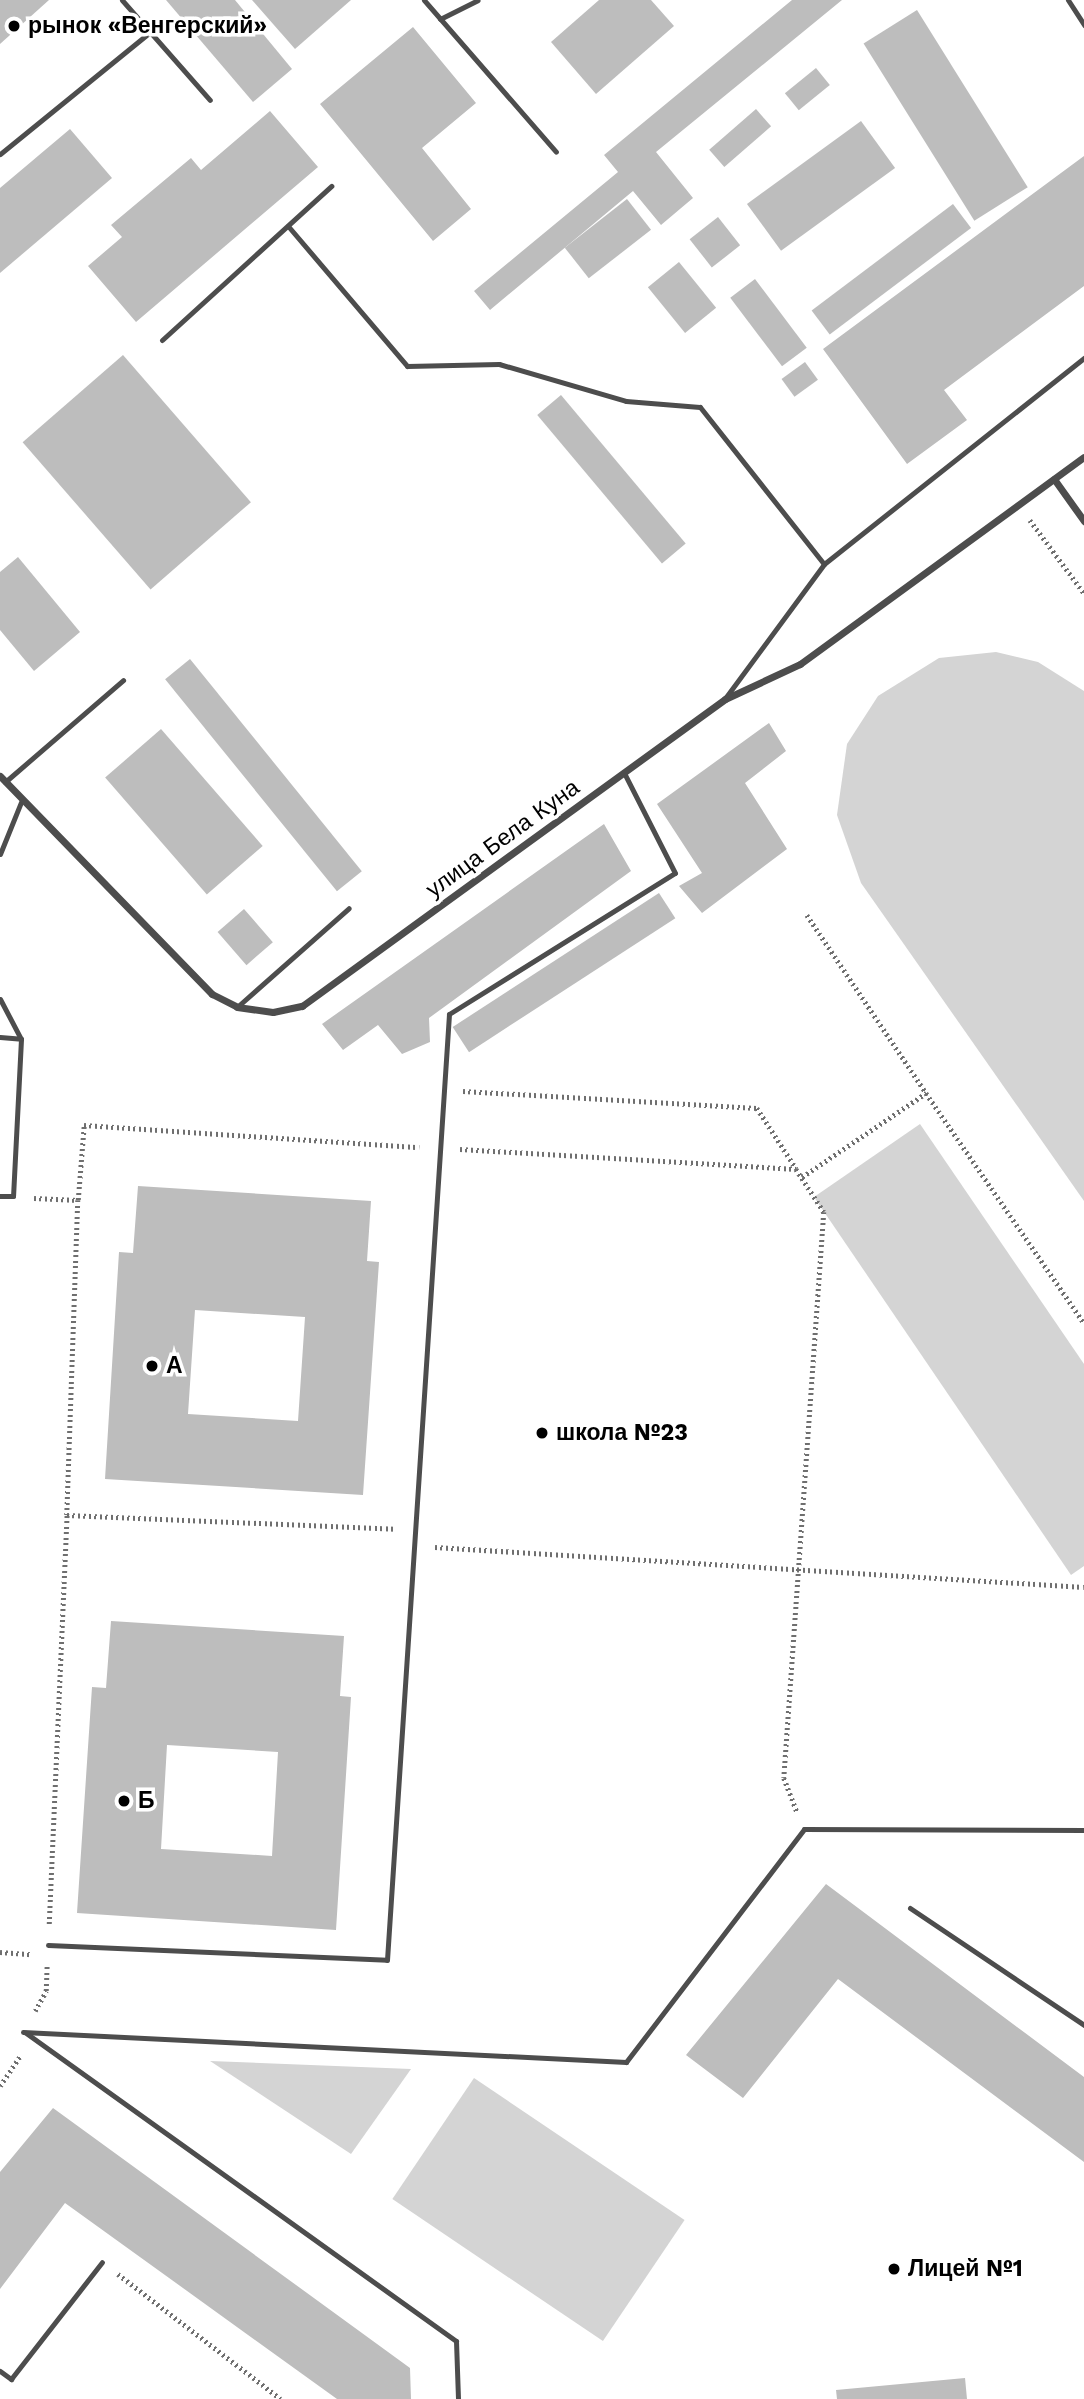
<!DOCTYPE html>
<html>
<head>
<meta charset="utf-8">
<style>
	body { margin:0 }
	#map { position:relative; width:1084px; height:2399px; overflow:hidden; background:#fff; font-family:"Work Sans",sans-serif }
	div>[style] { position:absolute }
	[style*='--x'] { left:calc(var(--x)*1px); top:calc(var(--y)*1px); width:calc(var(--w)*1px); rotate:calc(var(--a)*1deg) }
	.green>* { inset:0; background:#d4d4d4; transform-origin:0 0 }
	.building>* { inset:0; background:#bdbdbd; transform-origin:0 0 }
	.path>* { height:4.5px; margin-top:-2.25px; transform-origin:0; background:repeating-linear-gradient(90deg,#6f6f6f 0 2px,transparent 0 5.5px) }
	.lane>* { height:5px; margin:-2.5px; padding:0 2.5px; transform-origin:2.5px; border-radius:2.5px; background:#4d4d4d }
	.street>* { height:7px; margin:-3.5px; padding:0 3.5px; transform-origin:3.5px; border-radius:3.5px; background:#4d4d4d }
	.dots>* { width:19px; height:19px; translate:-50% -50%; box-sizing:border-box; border:4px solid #fff; border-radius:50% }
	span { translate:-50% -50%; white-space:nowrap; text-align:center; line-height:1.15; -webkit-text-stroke:7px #fff; paint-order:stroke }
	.poi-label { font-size:23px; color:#000; font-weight:700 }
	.left { translate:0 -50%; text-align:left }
	.street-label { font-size:23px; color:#000 }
</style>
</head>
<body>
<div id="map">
	<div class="green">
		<div style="clip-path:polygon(996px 652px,1038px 662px,1084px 691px,1084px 1201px,861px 883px,837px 815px,847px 744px,878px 696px,939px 658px)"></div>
		<div style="clip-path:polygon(920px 1124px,1084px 1364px,1084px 1566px,1071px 1575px,814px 1197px)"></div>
		<div style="clip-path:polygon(210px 2061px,411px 2069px,351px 2154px)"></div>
		<div style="left:474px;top:2078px;width:254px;height:146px;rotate:34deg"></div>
	</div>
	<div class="building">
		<div style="clip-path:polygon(0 0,49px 0,0 44px)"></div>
		<div style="clip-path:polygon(166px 0,235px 0,292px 69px,253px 102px)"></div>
		<div style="clip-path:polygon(252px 0,351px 0,295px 49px)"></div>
		<div style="clip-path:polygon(599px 0,651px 0,674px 26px,596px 94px,551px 42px)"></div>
		<div style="clip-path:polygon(792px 0,842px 0,656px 152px,693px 198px,661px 225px,633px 191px,490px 310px,474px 291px,618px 172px,604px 155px)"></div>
		<div style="left:917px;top:10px;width:209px;height:63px;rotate:58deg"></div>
		<div style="clip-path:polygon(413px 27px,476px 103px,422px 148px,471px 209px,433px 241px,320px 104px)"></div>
		<div style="left:816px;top:68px;width:22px;height:40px;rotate:51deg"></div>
		<div style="left:756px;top:109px;width:23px;height:62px;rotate:49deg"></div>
		<div style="clip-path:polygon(270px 111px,318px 167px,136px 322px,88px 266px,122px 237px,111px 225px,191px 158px,201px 170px)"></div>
		<div style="left:861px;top:121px;width:58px;height:141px;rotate:54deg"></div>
		<div style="clip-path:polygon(70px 129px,112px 178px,0 273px,0 188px)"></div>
		<div style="clip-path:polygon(1084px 156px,1084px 286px,944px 390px,967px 420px,907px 464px,823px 349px)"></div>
		<div style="left:627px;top:199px;width:39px;height:79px;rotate:52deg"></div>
		<div style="left:953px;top:204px;width:30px;height:177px;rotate:53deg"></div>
		<div style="left:718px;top:217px;width:36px;height:36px;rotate:52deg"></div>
		<div style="left:679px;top:262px;width:59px;height:40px;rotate:51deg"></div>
		<div style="left:755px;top:279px;width:86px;height:31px;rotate:53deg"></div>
		<div style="left:123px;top:355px;width:195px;height:133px;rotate:49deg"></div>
		<div style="left:805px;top:362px;width:22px;height:29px;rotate:54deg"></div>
		<div style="left:561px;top:395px;width:194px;height:31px;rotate:50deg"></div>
		<div style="clip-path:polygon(18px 557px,80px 632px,34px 671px,0 630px,0 572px)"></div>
		<div style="left:190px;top:659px;width:273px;height:32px;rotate:51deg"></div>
		<div style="clip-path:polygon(769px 723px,786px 751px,745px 783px,787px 849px,702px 913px,679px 886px,702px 873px,657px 804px)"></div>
		<div style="left:161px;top:729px;width:155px;height:74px;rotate:49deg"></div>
		<div style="clip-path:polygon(604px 824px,631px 871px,429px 1018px,430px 1042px,402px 1054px,378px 1025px,343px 1050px,322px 1024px)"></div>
		<div style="left:659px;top:893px;width:30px;height:246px;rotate:57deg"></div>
		<div style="left:244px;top:909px;width:44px;height:35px;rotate:49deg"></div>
		<div style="clip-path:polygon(evenodd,138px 1186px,371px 1201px,367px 1261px,379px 1262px,363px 1495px,105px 1479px,119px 1252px,133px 1253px,138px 1186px,195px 1310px,305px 1317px,298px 1421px,188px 1414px,195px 1310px)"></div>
		<div style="clip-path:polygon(evenodd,111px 1621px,344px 1636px,340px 1696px,351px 1697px,336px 1930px,77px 1913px,92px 1687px,106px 1688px,111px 1621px,167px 1745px,278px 1752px,272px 1856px,161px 1849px,167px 1745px)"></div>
		<div style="clip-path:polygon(826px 1884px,1084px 2077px,1084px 2162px,838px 1979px,743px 2098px,686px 2055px)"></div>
		<div style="clip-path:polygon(53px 2108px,410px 2368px,411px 2399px,337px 2399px,65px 2203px,0 2289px,0 2172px)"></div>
		<div style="clip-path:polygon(965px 2378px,967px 2399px,837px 2399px,836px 2390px)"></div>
	</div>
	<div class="path">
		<div style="--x:1030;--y:520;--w:91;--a:53.5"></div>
		<div style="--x:807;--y:915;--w:214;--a:56.2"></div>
		<div style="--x:463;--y:1091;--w:294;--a:3.3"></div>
		<div style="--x:757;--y:1108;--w:72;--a:57"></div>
		<div style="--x:460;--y:1149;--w:337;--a:3.4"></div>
		<div style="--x:796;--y:1169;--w:51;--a:56.9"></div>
		<div style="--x:824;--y:1212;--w:567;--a:94.04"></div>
		<div style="--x:784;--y:1778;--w:36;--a:69"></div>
		<div style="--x:802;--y:1177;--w:150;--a:-34.1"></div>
		<div style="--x:926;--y:1093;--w:279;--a:55.5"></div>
		<div style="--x:34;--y:1198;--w:44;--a:2.6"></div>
		<div style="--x:78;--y:1200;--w:315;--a:92"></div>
		<div style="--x:67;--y:1515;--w:328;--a:2.4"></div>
		<div style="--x:78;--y:1200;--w:75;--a:-85.4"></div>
		<div style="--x:84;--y:1125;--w:336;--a:3.8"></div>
		<div style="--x:435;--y:1547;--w:650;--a:3.53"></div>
		<div style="--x:49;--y:1924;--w:409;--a:-87.5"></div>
		<div style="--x:0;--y:1952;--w:31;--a:4"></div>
		<div style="--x:35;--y:2011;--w:23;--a:-61"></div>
		<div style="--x:46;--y:1991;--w:27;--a:-88"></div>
		<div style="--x:0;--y:2086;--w:37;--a:-56"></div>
		<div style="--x:118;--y:2274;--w:205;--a:37.5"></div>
	</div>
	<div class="lane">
		<div style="--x:122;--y:0;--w:133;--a:48.7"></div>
		<div style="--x:424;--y:0;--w:201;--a:49"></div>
		<div style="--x:1068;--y:0;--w:30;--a:57"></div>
		<div style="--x:440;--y:19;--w:42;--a:-26.6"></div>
		<div style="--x:0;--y:154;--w:193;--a:-39.1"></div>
		<div style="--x:288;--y:226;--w:184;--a:49.6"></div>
		<div style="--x:407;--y:366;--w:92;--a:-1.2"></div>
		<div style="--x:499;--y:364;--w:132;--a:16.2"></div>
		<div style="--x:626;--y:401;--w:74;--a:4.6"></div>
		<div style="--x:700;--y:407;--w:200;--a:51.7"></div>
		<div style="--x:162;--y:340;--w:229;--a:-42.3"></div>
		<div style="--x:726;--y:697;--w:165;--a:-53.6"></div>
		<div style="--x:824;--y:564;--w:332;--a:-38.4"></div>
		<div style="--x:5;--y:782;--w:156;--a:-40.8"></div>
		<div style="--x:0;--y:854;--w:56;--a:-68"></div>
		<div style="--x:0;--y:999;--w:45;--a:62.3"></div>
		<div style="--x:21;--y:1039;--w:157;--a:92.9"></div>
		<div style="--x:13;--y:1196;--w:13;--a:180"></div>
		<div style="--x:237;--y:1007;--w:149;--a:-41.5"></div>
		<div style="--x:0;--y:1037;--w:21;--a:5"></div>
		<div style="--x:910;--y:1908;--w:210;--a:33.9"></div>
		<div style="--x:48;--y:1945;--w:339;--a:2.5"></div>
		<div style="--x:387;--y:1960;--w:948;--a:-86.25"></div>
		<div style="--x:449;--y:1014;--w:266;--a:-32"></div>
		<div style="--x:675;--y:873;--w:110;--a:-117"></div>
		<div style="--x:23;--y:2032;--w:604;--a:2.85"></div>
		<div style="--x:626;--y:2062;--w:293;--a:-52.6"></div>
		<div style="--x:804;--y:1829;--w:280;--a:0.2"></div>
		<div style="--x:26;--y:2033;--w:529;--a:35.61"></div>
		<div style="--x:456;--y:2341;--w:58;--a:88"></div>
		<div style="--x:0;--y:2371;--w:14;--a:36"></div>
		<div style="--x:11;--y:2379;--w:148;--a:-52.1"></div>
	</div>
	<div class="street">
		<div style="--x:1054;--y:479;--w:52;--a:54.5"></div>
		<div style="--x:0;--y:776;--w:304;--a:45.8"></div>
		<div style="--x:212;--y:994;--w:28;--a:27"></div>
		<div style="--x:237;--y:1007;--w:36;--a:8"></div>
		<div style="--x:273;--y:1012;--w:30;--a:-12"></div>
		<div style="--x:302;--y:1006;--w:523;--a:-35.97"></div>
		<div style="--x:725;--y:699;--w:83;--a:-25"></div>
		<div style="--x:800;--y:664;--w:351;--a:-36.1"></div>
	</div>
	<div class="dots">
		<div style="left:14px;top:26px;background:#000"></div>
		<div style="left:152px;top:1366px;background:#000"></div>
		<div style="left:542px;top:1433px;background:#000"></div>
		<div style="left:124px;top:1801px;background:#000"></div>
		<div style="left:894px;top:2269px;background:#000"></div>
	</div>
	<div class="poi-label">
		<span class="left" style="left:28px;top:26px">рынок «Венгерский»</span>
		<span class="left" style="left:166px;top:1366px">А</span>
		<span class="left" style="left:556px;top:1433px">школа №23</span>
		<span class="left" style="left:138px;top:1801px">Б</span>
		<span class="left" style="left:908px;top:2269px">Лицей №1</span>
	</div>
	<div class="street-label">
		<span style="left:503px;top:839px;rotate:-36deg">улица Бела Куна</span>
	</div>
</div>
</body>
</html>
